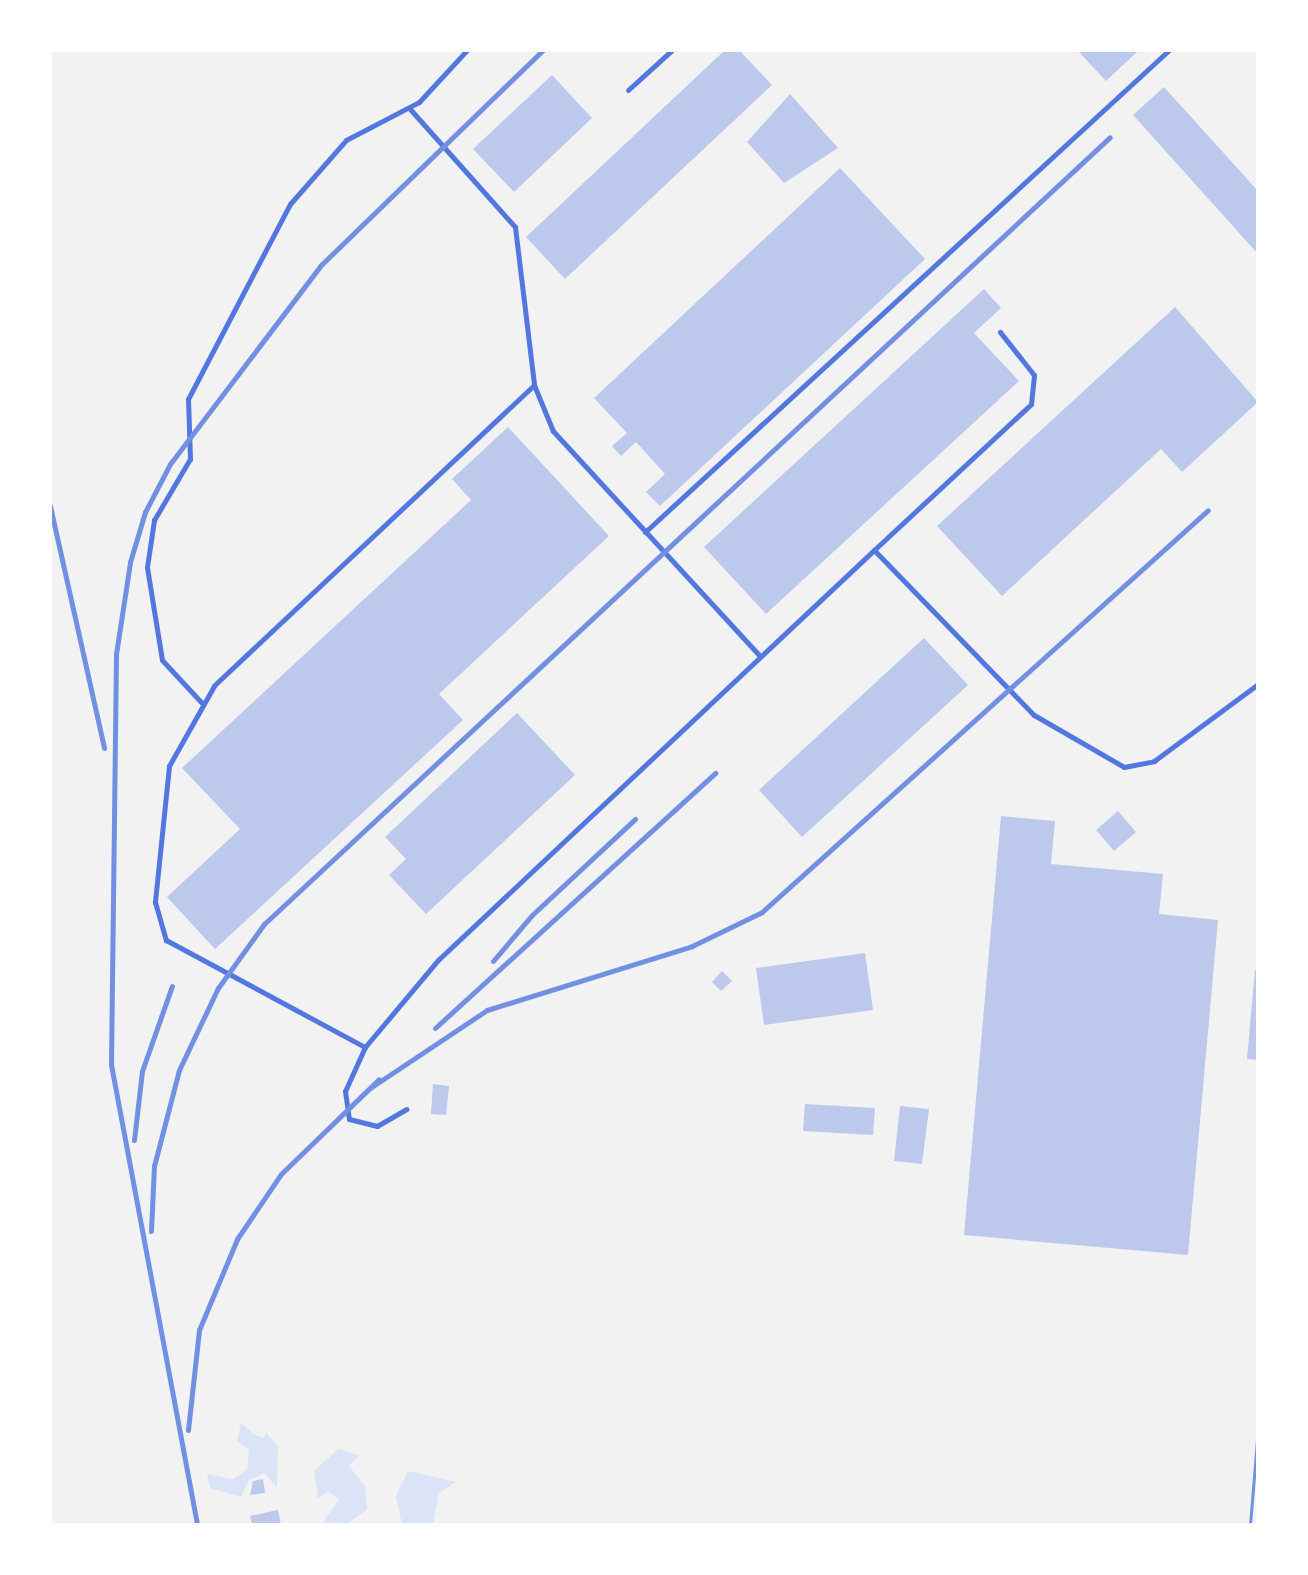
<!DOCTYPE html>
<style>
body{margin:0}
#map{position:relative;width:1308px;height:1575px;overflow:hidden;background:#f2f2f2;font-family:Inter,sans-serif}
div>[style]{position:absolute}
.green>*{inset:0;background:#dbe4f7}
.building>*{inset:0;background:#bdc9ec}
.service>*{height:5px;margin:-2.5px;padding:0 2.5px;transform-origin:2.5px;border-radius:2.5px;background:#5277de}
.tram>*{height:2.5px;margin:-1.25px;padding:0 1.25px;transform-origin:1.25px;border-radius:1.25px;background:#7290e2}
.rail>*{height:5px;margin:-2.5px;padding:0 2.5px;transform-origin:2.5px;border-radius:2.5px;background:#7290e2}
span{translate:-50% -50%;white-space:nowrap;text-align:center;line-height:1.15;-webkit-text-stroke:8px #fff;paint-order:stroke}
.frame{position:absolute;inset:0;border:52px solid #fff;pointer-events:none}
</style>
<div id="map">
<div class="green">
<i style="clip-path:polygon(241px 1423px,255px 1435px,264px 1438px,266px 1432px,278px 1446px,277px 1488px,264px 1473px,249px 1480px,241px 1497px,210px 1488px,207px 1474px,233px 1479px,247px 1469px,249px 1450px,237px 1441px)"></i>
<i style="clip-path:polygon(338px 1449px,360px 1455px,349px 1466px,365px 1486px,367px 1509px,346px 1525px,321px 1525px,339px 1499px,328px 1492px,318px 1498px,314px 1471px)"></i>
<i style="clip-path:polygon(408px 1471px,456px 1482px,439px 1493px,433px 1525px,402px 1525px,396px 1496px)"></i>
</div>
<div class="building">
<i style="clip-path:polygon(725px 50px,739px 50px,772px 85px,565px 279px,526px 237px)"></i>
<i style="clip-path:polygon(1077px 50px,1139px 50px,1106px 81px)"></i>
<i style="clip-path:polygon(552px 75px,592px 118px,514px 192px,473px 149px)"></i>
<i style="clip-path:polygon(1164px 87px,1258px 191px,1258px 254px,1133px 115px)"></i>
<i style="clip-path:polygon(790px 94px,838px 148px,784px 183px,747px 142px)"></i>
<i style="clip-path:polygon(840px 168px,925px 259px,660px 506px,646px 492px,665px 474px,636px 442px,621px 456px,612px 446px,627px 433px,594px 398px)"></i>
<i style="clip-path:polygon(984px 289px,1001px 308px,974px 333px,1019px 381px,766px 614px,704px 547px)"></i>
<i style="clip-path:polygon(1175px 307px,1258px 402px,1182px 472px,1161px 449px,1002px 596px,937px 526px)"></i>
<i style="clip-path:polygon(508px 427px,609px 536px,439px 694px,463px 720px,215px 949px,167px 897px,240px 829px,182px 768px,471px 500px,452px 479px)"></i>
<i style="clip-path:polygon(924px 638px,968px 685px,802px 837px,759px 790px)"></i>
<i style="clip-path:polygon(517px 713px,575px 775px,426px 914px,389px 875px,406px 859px,385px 837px)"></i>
<i style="clip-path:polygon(1118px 811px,1136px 832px,1114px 851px,1096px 830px)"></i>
<i style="clip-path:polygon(1001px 816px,1055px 821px,1051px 864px,1163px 874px,1159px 914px,1218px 920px,1188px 1255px,964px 1235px)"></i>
<i style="clip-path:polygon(865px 953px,873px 1010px,764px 1025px,756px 968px)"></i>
<i style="clip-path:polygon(1255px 970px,1258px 970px,1258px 1060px,1247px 1059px)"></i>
<i style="clip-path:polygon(722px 971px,732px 981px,721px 991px,712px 982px)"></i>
<i style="clip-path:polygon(433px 1084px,449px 1086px,446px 1115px,431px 1114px)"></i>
<i style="clip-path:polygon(805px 1104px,875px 1108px,873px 1135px,803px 1131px)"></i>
<i style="clip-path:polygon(900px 1106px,929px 1109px,922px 1164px,894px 1161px)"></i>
<i style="clip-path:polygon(263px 1479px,265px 1493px,250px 1495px,253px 1481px)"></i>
<i style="clip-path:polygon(278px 1510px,281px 1525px,252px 1525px,250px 1516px)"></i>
</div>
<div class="service">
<i style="left:628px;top:90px;width:59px;rotate:-42.3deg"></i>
<i style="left:410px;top:109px;width:158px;rotate:48.3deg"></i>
<i style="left:515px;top:227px;width:159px;rotate:83.1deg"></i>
<i style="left:534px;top:385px;width:50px;rotate:67.6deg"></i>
<i style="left:553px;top:431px;width:303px;rotate:47.4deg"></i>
<i style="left:534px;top:385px;width:439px;rotate:136.8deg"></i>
<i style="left:214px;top:686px;width:92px;rotate:119.4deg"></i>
<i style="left:169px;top:766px;width:137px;rotate:95.9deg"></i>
<i style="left:155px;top:902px;width:40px;rotate:74deg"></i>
<i style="left:166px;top:940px;width:226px;rotate:28.3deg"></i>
<i style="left:365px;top:1047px;width:114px;rotate:-50deg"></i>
<i style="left:438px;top:960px;width:598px;rotate:-43.24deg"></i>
<i style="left:874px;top:550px;width:230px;rotate:45.9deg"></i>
<i style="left:1034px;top:715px;width:104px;rotate:30deg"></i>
<i style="left:1124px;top:767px;width:31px;rotate:-11deg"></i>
<i style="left:1154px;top:761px;width:129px;rotate:-36.5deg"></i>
<i style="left:645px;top:532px;width:712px;rotate:-42.61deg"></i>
<i style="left:874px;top:550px;width:214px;rotate:-42.9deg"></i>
<i style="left:1031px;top:404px;width:29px;rotate:-84deg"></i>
<i style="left:1034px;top:375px;width:55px;rotate:-128.3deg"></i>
<i style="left:201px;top:702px;width:57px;rotate:-132.9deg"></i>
<i style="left:162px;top:660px;width:94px;rotate:-99.2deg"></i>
<i style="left:147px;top:567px;width:48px;rotate:-81.5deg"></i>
<i style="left:154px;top:520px;width:71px;rotate:-59.5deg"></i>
<i style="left:190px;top:459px;width:60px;rotate:-91.9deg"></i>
<i style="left:188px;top:399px;width:220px;rotate:-62.4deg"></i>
<i style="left:290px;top:204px;width:85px;rotate:-48.8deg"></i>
<i style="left:346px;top:140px;width:82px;rotate:-27.5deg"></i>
<i style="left:419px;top:102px;width:71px;rotate:-47.3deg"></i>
<i style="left:365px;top:1047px;width:48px;rotate:114.4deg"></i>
<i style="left:345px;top:1091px;width:28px;rotate:82deg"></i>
<i style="left:349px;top:1119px;width:29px;rotate:14deg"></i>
<i style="left:377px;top:1126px;width:34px;rotate:-30deg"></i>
</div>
<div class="tram">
<i style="left:1250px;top:1525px;width:97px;rotate:-85.3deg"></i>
</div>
<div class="rail">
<i style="left:50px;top:506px;width:248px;rotate:77.4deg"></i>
<i style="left:493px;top:961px;width:60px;rotate:-49.7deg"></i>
<i style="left:532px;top:915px;width:141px;rotate:-43deg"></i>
<i style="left:435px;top:1028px;width:379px;rotate:-42.3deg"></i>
<i style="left:370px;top:1088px;width:141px;rotate:-33.7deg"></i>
<i style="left:487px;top:1010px;width:215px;rotate:-17.3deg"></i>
<i style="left:692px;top:946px;width:78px;rotate:-25.9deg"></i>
<i style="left:762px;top:912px;width:600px;rotate:-42.03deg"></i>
<i style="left:134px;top:1140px;width:69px;rotate:-83.4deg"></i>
<i style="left:142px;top:1071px;width:90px;rotate:-70.6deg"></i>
<i style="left:151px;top:1231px;width:65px;rotate:-87.4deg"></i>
<i style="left:154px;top:1166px;width:99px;rotate:-75.4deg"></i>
<i style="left:179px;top:1070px;width:91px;rotate:-64.6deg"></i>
<i style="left:218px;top:988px;width:79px;rotate:-54.3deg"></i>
<i style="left:264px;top:924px;width:1155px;rotate:-42.93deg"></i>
<i style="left:188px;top:1430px;width:101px;rotate:-83.7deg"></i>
<i style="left:199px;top:1330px;width:99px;rotate:-67.3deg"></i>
<i style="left:237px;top:1239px;width:78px;rotate:-55.9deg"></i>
<i style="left:281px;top:1174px;width:136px;rotate:-44.1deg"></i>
<i style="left:197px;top:1524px;width:468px;rotate:-100.6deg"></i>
<i style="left:111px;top:1064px;width:410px;rotate:-89.3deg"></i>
<i style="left:116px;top:654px;width:93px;rotate:-81.3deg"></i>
<i style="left:130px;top:562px;width:52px;rotate:-73.3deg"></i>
<i style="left:145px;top:512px;width:54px;rotate:-62.5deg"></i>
<i style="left:170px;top:464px;width:250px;rotate:-52.8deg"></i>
<i style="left:321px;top:265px;width:309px;rotate:-44.1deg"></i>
</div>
<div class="frame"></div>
</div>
